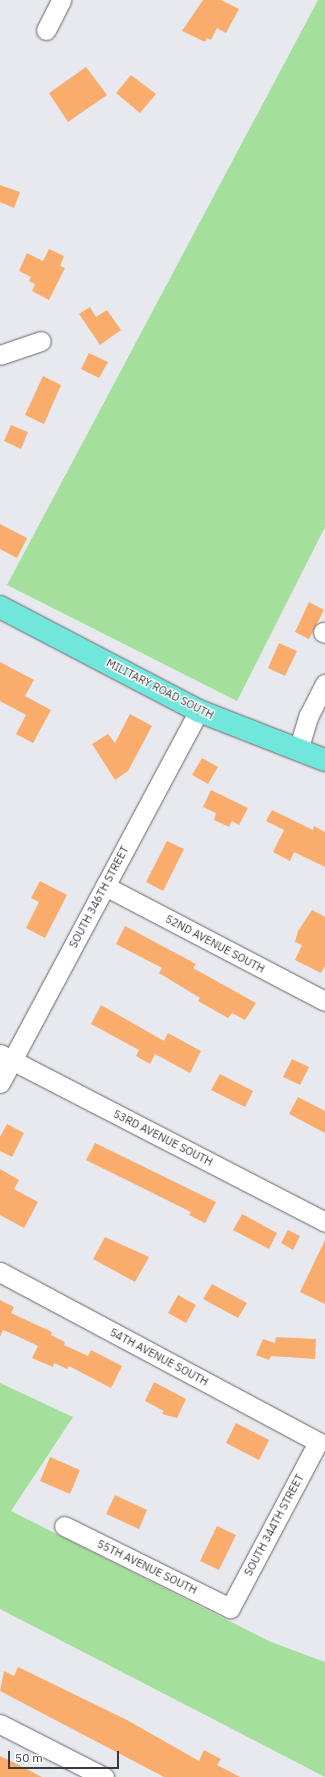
<!DOCTYPE html>
<style>
body{margin:0}
#map{position:relative;width:325px;height:1777px;overflow:hidden;background:#e8e9ef;font-family:"IBM Plex Sans",sans-serif}
div>[style]{position:absolute}
.green>*{inset:0;background:#a4df9b}
.building>*{inset:0;background:#faac6d}
.roads{filter:drop-shadow(0 0 1px #65656b) drop-shadow(0 0 1px #65656b)}
.minor>*{height:19px;margin:-9.5px;padding:0 9.5px;transform-origin:9.5px;border-radius:9.5px;background:#fff}
.major>*{height:22px;margin:-11px;padding:0 11px;transform-origin:11px;border-radius:11px;background:#71e6da}
span{translate:-50% -50%;white-space:nowrap;text-align:center;line-height:1.15;-webkit-text-stroke:3px #fff;paint-order:stroke}
.street-label{font-size:11px;color:#3a3b3d}
.scale{position:absolute;left:8px;top:1751px;width:111px;height:18px;box-sizing:border-box;border:2px solid #3a3b3d;border-top:0;padding-left:5px;font-size:12px;line-height:14px;white-space:nowrap;color:#3a3b3d;-webkit-text-stroke:3px #fff;paint-order:stroke}
</style>
<div id="map">
<div class="green">
<i style="clip-path:polygon(318px 0,325px 0,325px 527px,237px 701px,7px 585px)"></i>
<i style="clip-path:polygon(0 1383px,73px 1417px,11px 1511px,271px 1642px,325px 1662px,325px 1777px,0 1609px)"></i>
</div>
<div class="building">
<i style="clip-path:polygon(203px 0,221px 0,239px 9px,226px 33px,217px 28px,211px 40px,207px 38px,205px 42px,182px 31px)"></i>
<i style="clip-path:polygon(86px 67px,107px 95px,68px 122px,49px 93px)"></i>
<i style="clip-path:polygon(131px 75px,156px 94px,140px 113px,116px 93px)"></i>
<i style="clip-path:polygon(0 185px,20px 192px,14px 208px,0 202px)"></i>
<i style="clip-path:polygon(49px 249px,64px 256px,60px 266px,65px 268px,49px 300px,32px 291px,35px 284px,29px 281px,31px 277px,19px 271px,27px 253px,43px 261px)"></i>
<i style="clip-path:polygon(90px 307px,96px 317px,107px 310px,121px 330px,100px 345px,79px 314px)"></i>
<i style="clip-path:polygon(89px 353px,108px 362px,99px 378px,81px 369px)"></i>
<i style="clip-path:polygon(43px 376px,61px 385px,44px 424px,25px 415px)"></i>
<i style="clip-path:polygon(11px 425px,28px 432px,21px 449px,4px 441px)"></i>
<i style="clip-path:polygon(0 524px,27px 538px,17px 558px,0 549px)"></i>
<i style="clip-path:polygon(309px 602px,324px 610px,309px 639px,295px 632px)"></i>
<i style="clip-path:polygon(279px 643px,297px 651px,285px 676px,268px 668px)"></i>
<i style="clip-path:polygon(0 662px,34px 680px,25px 696px,51px 710px,33px 743px,16px 734px,26px 715px,0 701px)"></i>
<i style="clip-path:polygon(130px 714px,152px 726px,128px 771px,115px 780px,92px 744px,108px 734px,115px 743px)"></i>
<i style="clip-path:polygon(202px 758px,218px 767px,208px 784px,192px 775px)"></i>
<i style="clip-path:polygon(211px 790px,248px 808px,239px 825px,232px 821px,229px 827px,214px 820px,216px 813px,203px 807px)"></i>
<i style="clip-path:polygon(272px 810px,313px 830px,314px 826px,325px 832px,325px 867px,294px 852px,290px 861px,273px 852px,284px 830px,266px 821px)"></i>
<i style="clip-path:polygon(167px 841px,184px 849px,163px 891px,146px 882px)"></i>
<i style="clip-path:polygon(40px 881px,67px 895px,45px 938px,26px 928px,39px 902px,31px 898px)"></i>
<i style="clip-path:polygon(312px 910px,325px 917px,325px 966px,321px 973px,295px 960px,302px 945px,295px 942px,298px 931px)"></i>
<i style="clip-path:polygon(125px 926px,196px 964px,193px 968px,256px 1003px,245px 1020px,232px 1013px,228px 1018px,198px 1001px,200px 998px,159px 973px,162px 968px,116px 944px)"></i>
<i style="clip-path:polygon(101px 1005px,164px 1041px,168px 1033px,201px 1051px,190px 1073px,155px 1054px,150px 1064px,136px 1056px,139px 1050px,91px 1024px)"></i>
<i style="clip-path:polygon(292px 1059px,309px 1067px,300px 1085px,283px 1077px)"></i>
<i style="clip-path:polygon(220px 1074px,253px 1091px,245px 1107px,211px 1090px)"></i>
<i style="clip-path:polygon(298px 1097px,325px 1111px,325px 1133px,289px 1114px)"></i>
<i style="clip-path:polygon(7px 1124px,24px 1133px,12px 1157px,0 1151px,0 1137px)"></i>
<i style="clip-path:polygon(95px 1143px,216px 1202px,205px 1223px,189px 1215px,191px 1212px,86px 1160px)"></i>
<i style="clip-path:polygon(0 1169px,19px 1180px,14px 1189px,38px 1202px,24px 1228px,0 1215px)"></i>
<i style="clip-path:polygon(242px 1214px,277px 1233px,269px 1249px,233px 1230px)"></i>
<i style="clip-path:polygon(288px 1230px,300px 1236px,293px 1250px,281px 1243px)"></i>
<i style="clip-path:polygon(105px 1237px,149px 1257px,135px 1282px,93px 1259px)"></i>
<i style="clip-path:polygon(325px 1240px,325px 1304px,300px 1292px)"></i>
<i style="clip-path:polygon(212px 1284px,247px 1303px,238px 1318px,203px 1299px)"></i>
<i style="clip-path:polygon(178px 1295px,196px 1305px,186px 1323px,168px 1313px)"></i>
<i style="clip-path:polygon(0 1300px,14px 1307px,11px 1313px,52px 1332px,51px 1335px,65px 1342px,64px 1345px,88px 1356px,91px 1350px,122px 1366px,111px 1388px,69px 1366px,67px 1369px,54px 1363px,53px 1367px,32px 1358px,38px 1346px,17px 1336px,3px 1330px,0 1337px)"></i>
<i style="clip-path:polygon(276px 1337px,316px 1339px,315px 1359px,271px 1356px,269px 1360px,256px 1355px,263px 1339px,275px 1343px)"></i>
<i style="clip-path:polygon(154px 1382px,186px 1399px,177px 1418px,162px 1414px,164px 1411px,145px 1401px)"></i>
<i style="clip-path:polygon(236px 1423px,269px 1440px,259px 1460px,226px 1443px)"></i>
<i style="clip-path:polygon(50px 1457px,80px 1470px,70px 1494px,40px 1481px)"></i>
<i style="clip-path:polygon(115px 1495px,147px 1510px,139px 1529px,106px 1514px)"></i>
<i style="clip-path:polygon(217px 1526px,236px 1535px,219px 1570px,200px 1561px)"></i>
<i style="clip-path:polygon(18px 1667px,127px 1720px,199px 1761px,204px 1750px,221px 1759px,217px 1765px,240px 1777px,164px 1777px,0 1691px,4px 1671px,14px 1676px)"></i>
<i style="clip-path:polygon(0 1756px,11px 1761px,42px 1777px,0 1777px)"></i>
</div>
<div class="roads">
<div class="minor">
<i style="left:46px;top:30px;width:34px;rotate:-63deg"></i>
<i style="left:0;top:355px;width:43px;rotate:-18.9deg"></i>
<i style="left:323px;top:632px;width:2px;rotate:27deg"></i>
<i style="left:298px;top:750px;width:37px;rotate:-73deg"></i>
<i style="left:309px;top:715px;width:35px;rotate:-63deg"></i>
<i style="left:105px;top:886px;width:248px;rotate:27.6deg"></i>
<i style="left:0;top:1054px;width:366px;rotate:27.3deg"></i>
<i style="left:0;top:1083px;width:422px;rotate:-61.9deg"></i>
<i style="left:0;top:1272px;width:361px;rotate:28.1deg"></i>
<i style="left:318px;top:1442px;width:188px;rotate:117.9deg"></i>
<i style="left:230px;top:1608px;width:185px;rotate:-153.7deg"></i>
<i style="left:0;top:1724px;width:117px;rotate:27deg"></i>
</div>
<div class="major">
<i style="left:0;top:607px;width:225px;rotate:27.6deg"></i>
<i style="left:199px;top:711px;width:135px;rotate:21.3deg"></i>
</div>
</div>
<div class="street-label">
<span style="left:160px;top:689px;rotate:27deg">MILITARY ROAD SOUTH</span>
<span style="left:99px;top:897px;rotate:-62deg">SOUTH 346TH STREET</span>
<span style="left:215px;top:944px;rotate:28deg">52ND AVENUE SOUTH</span>
<span style="left:163px;top:1138px;rotate:27deg">53RD AVENUE SOUTH</span>
<span style="left:159px;top:1357px;rotate:28deg">54TH AVENUE SOUTH</span>
<span style="left:274px;top:1525px;rotate:-62deg">SOUTH 344TH STREET</span>
<span style="left:147px;top:1567px;rotate:26deg">55TH AVENUE SOUTH</span>
</div>
<div class="scale">50 m</div>
</div>
